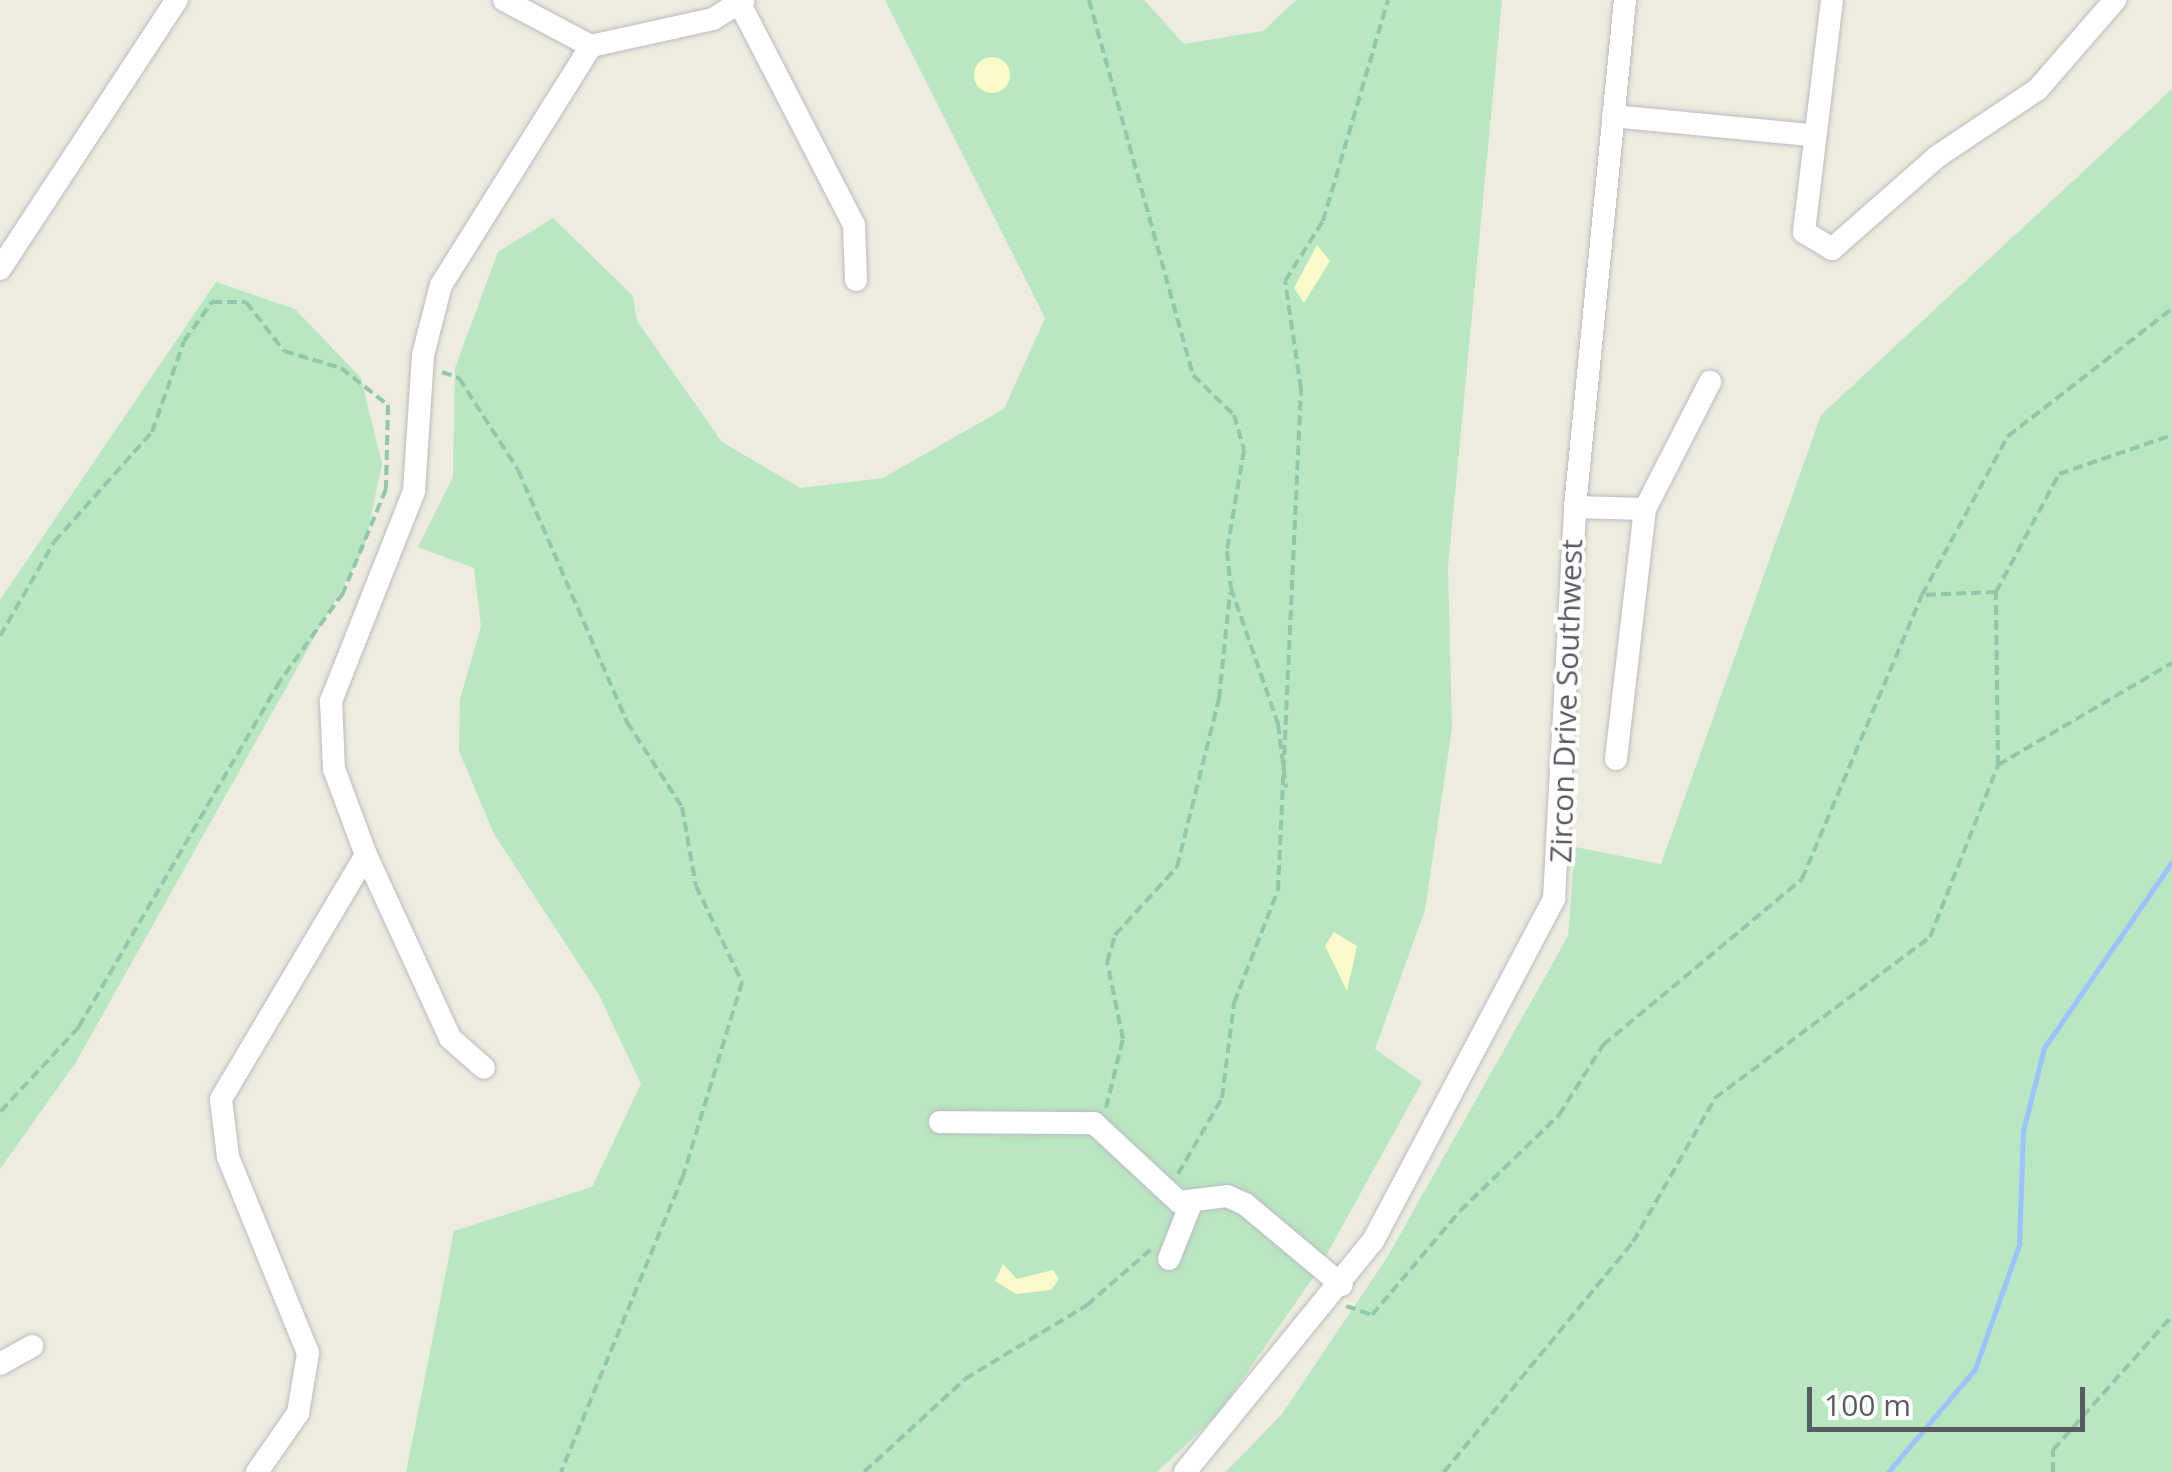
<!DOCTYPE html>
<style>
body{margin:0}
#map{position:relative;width:2172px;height:1472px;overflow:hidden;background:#edecdf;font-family:"Open Sans",sans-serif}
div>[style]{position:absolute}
.green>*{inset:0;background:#b9e7c1}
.sand>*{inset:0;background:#fcf9cb}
.round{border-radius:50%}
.stream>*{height:5px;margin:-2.5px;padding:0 2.5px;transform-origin:2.5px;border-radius:2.5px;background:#9dc3ff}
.path>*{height:4px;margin-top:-2px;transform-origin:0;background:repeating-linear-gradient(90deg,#92c7aa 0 10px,transparent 0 15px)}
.roads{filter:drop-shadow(0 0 2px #babcc2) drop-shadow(0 0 2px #babcc2)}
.minor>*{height:22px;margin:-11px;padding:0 11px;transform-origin:11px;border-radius:11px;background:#fff}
span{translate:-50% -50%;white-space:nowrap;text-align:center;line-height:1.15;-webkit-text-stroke:8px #fff;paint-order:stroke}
.street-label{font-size:30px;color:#585b62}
.scale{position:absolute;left:1807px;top:1387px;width:278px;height:45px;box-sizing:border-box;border:5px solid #585b62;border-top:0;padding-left:12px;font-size:30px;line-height:35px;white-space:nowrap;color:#585b62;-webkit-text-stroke:8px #fff;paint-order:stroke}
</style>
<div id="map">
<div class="green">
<i style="clip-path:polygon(885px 0,1144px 0,1184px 44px,1263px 31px,1296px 0,1502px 0,1448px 567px,1452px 728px,1425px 910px,1375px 1049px,1422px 1082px,1317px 1272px,1218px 1414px,1157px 1472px,406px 1472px,454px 1231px,592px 1187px,641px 1084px,599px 995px,494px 834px,459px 751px,460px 699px,481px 627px,474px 568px,418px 547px,453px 477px,455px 368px,498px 252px,553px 218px,633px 296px,637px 321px,722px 442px,800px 488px,883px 478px,1004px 409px,1045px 318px)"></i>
<i style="clip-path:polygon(2172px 89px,2172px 1472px,1226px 1472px,1282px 1414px,1388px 1256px,1568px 936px,1575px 847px,1661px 864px,1821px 415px)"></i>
<i style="clip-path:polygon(216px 282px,295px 309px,361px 378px,382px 464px,364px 549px,76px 1062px,0 1169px,0 600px)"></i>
</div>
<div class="sand">
<i class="round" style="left:974px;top:57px;width:36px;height:36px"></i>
<i style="clip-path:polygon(1317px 245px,1330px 261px,1304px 303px,1294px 288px)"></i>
<i style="clip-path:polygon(1334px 932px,1357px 946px,1347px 991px,1325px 946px)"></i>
<i style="clip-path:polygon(1003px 1264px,1017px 1279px,1053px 1270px,1059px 1279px,1051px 1290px,1016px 1294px,995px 1281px)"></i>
</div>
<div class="stream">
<i style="left:1888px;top:1472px;width:135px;rotate:-49.8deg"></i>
<i style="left:1975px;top:1369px;width:132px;rotate:-70.5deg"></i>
<i style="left:2019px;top:1245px;width:114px;rotate:-88deg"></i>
<i style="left:2023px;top:1131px;width:86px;rotate:-75.8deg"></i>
<i style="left:2044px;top:1048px;width:226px;rotate:-55.5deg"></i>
</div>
<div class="path">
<i style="left:1089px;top:0;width:389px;rotate:74.5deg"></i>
<i style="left:1193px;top:375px;width:57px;rotate:44.3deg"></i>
<i style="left:1234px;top:415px;width:36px;rotate:74deg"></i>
<i style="left:1244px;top:450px;width:102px;rotate:99.6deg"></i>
<i style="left:1227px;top:551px;width:37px;rotate:84deg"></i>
<i style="left:1231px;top:588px;width:144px;rotate:70.9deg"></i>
<i style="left:1278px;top:724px;width:64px;rotate:82.8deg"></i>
<i style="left:442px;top:372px;width:18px;rotate:19deg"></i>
<i style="left:459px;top:378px;width:109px;rotate:57.3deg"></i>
<i style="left:518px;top:470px;width:275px;rotate:66.6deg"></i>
<i style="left:627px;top:722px;width:101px;rotate:57.1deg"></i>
<i style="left:682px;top:807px;width:80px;rotate:80deg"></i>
<i style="left:696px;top:886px;width:106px;rotate:64.4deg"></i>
<i style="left:742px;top:982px;width:203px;rotate:106.9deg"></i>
<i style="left:683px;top:1176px;width:320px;rotate:112.4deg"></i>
<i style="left:1996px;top:592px;width:134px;rotate:-61.9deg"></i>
<i style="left:2059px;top:474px;width:120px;rotate:-19deg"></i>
<i style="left:0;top:636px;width:108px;rotate:-60.1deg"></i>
<i style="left:54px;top:542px;width:147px;rotate:-48.3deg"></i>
<i style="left:152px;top:432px;width:96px;rotate:-70.6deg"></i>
<i style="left:184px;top:341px;width:48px;rotate:-54.3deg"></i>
<i style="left:212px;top:302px;width:34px"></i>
<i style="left:246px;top:302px;width:62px;rotate:52.2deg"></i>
<i style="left:284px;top:351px;width:59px;rotate:16.6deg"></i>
<i style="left:341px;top:368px;width:60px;rotate:38.2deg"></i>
<i style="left:388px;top:405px;width:84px;rotate:91.4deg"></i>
<i style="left:386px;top:489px;width:113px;rotate:112.5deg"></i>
<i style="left:343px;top:593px;width:108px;rotate:125.6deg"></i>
<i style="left:280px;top:681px;width:400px;rotate:120.2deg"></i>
<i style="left:79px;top:1027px;width:116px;rotate:132.9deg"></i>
<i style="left:1998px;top:765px;width:202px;rotate:-30.4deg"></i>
<i style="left:1106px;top:1108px;width:71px;rotate:-76.2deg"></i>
<i style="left:1123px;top:1039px;width:79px;rotate:-101.7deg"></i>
<i style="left:1107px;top:962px;width:28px;rotate:-73deg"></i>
<i style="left:1115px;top:935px;width:92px;rotate:-47.6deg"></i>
<i style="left:1177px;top:867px;width:173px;rotate:-76deg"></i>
<i style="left:1219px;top:699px;width:107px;rotate:-84.1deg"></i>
<i style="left:1178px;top:1174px;width:88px;rotate:-59.9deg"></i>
<i style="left:1222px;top:1098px;width:96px;rotate:-82.8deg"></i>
<i style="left:1234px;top:1003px;width:121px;rotate:-68.7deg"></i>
<i style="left:1278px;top:890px;width:502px;rotate:-87.37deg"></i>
<i style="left:1301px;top:389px;width:109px;rotate:-98.4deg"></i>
<i style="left:1285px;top:281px;width:71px;rotate:-57.7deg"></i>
<i style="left:1323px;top:221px;width:230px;rotate:-73.6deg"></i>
<i style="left:1346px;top:1306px;width:28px;rotate:19deg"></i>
<i style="left:1372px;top:1315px;width:136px;rotate:-49.8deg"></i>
<i style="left:1460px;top:1211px;width:138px;rotate:-44.1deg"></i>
<i style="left:1559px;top:1115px;width:83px;rotate:-57.8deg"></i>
<i style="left:1603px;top:1045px;width:259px;rotate:-39.8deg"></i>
<i style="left:1802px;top:879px;width:308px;rotate:-67.1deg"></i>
<i style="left:1922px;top:595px;width:181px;rotate:-61.6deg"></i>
<i style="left:2008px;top:436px;width:207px;rotate:-37.8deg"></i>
<i style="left:864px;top:1472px;width:137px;rotate:-42.6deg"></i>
<i style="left:965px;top:1379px;width:143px;rotate:-31.2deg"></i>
<i style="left:1087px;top:1305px;width:84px;rotate:-41.1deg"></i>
<i style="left:1444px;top:1472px;width:298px;rotate:-50.6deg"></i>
<i style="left:1633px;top:1242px;width:166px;rotate:-60.3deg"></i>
<i style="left:1715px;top:1098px;width:269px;rotate:-36.8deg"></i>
<i style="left:1930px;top:937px;width:185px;rotate:-68.4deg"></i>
<i style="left:1998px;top:765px;width:173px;rotate:-90.7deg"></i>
<i style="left:1996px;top:592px;width:74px;rotate:177.7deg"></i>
<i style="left:2053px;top:1472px;width:22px;rotate:-90deg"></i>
<i style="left:2053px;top:1450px;width:179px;rotate:-48.4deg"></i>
</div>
<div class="roads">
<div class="minor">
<i style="left:504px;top:0;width:98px;rotate:27.9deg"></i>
<i style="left:591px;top:46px;width:125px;rotate:-12.5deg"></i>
<i style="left:713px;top:19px;width:36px;rotate:-32deg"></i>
<i style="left:1832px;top:0;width:234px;rotate:96.9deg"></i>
<i style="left:1804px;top:232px;width:33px;rotate:31deg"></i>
<i style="left:1832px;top:249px;width:141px;rotate:-41.3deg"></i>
<i style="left:1938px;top:156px;width:120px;rotate:-33.8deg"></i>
<i style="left:2038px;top:89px;width:118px;rotate:-49.1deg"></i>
<i style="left:740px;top:4px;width:249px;rotate:62.7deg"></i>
<i style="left:854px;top:225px;width:55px;rotate:87.9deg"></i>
<i style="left:1613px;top:116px;width:197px;rotate:5.5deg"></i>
<i style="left:0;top:269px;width:322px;rotate:-56.7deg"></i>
<i style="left:1575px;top:507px;width:70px;rotate:1.6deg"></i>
<i style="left:1616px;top:759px;width:252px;rotate:-83.4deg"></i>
<i style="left:1645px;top:509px;width:143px;rotate:-62.9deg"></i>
<i style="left:366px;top:855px;width:201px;rotate:65.3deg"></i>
<i style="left:450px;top:1038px;width:45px;rotate:41.4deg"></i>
<i style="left:940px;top:1122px;width:154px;rotate:0.4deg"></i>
<i style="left:1094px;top:1123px;width:116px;rotate:42.9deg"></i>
<i style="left:1179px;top:1202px;width:48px;rotate:-7.1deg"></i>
<i style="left:1227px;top:1196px;width:20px;rotate:24deg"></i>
<i style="left:1245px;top:1204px;width:126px;rotate:39.9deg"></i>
<i style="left:1169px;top:1259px;width:62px;rotate:-68.4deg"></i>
<i style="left:0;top:1364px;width:37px;rotate:-29deg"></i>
<i style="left:257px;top:1472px;width:72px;rotate:-55.2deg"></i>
<i style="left:298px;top:1413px;width:61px;rotate:-80.5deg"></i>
<i style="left:308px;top:1353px;width:212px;rotate:-112.2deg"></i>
<i style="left:228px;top:1157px;width:58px;rotate:-96.9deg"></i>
<i style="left:221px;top:1099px;width:284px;rotate:-59.3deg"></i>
<i style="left:366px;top:855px;width:92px;rotate:-110.4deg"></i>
<i style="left:334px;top:769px;width:68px;rotate:-92.5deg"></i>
<i style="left:331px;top:701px;width:226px;rotate:-68.4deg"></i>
<i style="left:414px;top:491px;width:136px;rotate:-86.2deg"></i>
<i style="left:423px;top:355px;width:72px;rotate:-75.6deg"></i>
<i style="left:441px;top:285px;width:282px;rotate:-57.9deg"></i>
<i style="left:1185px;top:1472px;width:298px;rotate:-50.9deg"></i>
<i style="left:1373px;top:1241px;width:387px;rotate:-62.1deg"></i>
<i style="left:1554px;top:899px;width:393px;rotate:-86.9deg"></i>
<i style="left:1575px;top:507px;width:509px;rotate:-84.37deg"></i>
</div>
</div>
<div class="street-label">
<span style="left:1566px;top:701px;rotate:-88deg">Zircon Drive Southwest</span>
</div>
<div class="scale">100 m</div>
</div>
